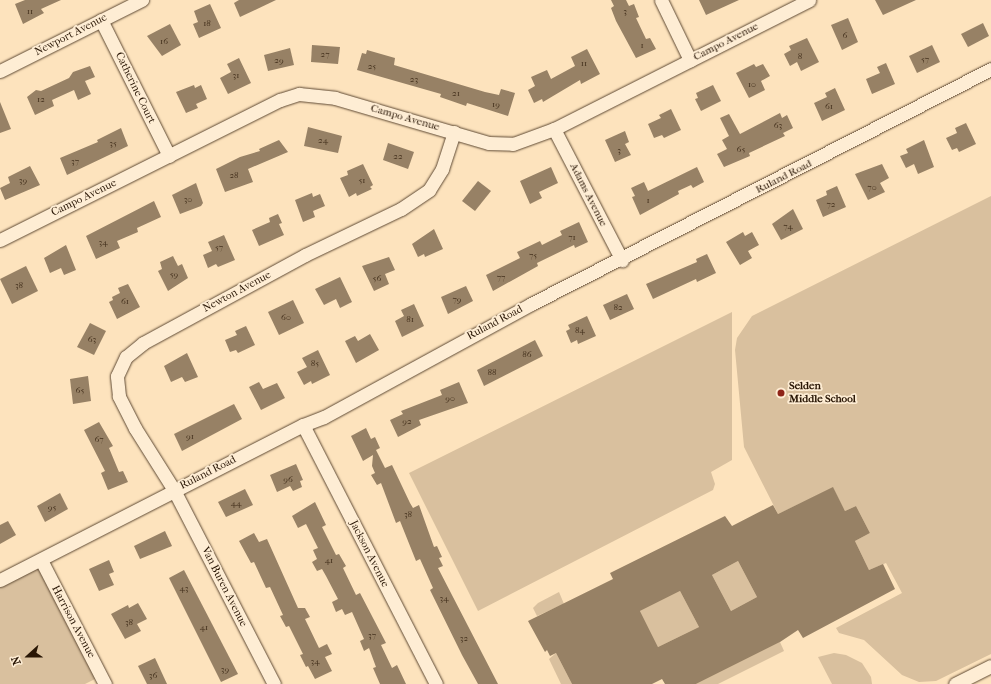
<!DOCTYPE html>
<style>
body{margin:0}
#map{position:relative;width:991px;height:684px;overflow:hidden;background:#fde3bd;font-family:"IM FELL French Canon",serif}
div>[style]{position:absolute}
.green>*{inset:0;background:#d9c09e}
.building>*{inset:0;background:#978165}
.roads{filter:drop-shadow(0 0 1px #5e4933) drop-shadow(0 0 1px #5e4933)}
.minor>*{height:13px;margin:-6.5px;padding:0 6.5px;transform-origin:6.5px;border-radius:6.5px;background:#feedd4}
.dots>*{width:11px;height:11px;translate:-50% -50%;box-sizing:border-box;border:2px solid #feedd4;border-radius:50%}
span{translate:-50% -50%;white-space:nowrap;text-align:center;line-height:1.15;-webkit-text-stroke:3.5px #feedd4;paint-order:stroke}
.number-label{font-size:9px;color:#44311d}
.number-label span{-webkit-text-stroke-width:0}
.street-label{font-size:11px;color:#291605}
.poi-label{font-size:11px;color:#291605;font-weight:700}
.left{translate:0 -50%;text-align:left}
.north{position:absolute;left:8px;top:636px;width:40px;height:40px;-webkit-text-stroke:3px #feedd4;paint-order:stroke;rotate:249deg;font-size:11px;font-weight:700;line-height:16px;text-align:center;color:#291605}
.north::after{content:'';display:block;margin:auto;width:14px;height:18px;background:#291605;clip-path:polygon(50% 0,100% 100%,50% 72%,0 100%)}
</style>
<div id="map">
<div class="green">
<i style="clip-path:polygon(991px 196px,991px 654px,936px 681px,919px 682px,902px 675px,864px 640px,839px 633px,836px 628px,902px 593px,886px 563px,869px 570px,855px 541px,870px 533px,856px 506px,845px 511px,833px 488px,778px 514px,744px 447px,735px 350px,737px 338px,752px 316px)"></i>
<i style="clip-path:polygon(732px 312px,732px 460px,711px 472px,715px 484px,713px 490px,478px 611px,409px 473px)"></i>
<i style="clip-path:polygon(41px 560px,101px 676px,85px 684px,0 684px,0 580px)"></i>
<i style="clip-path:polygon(738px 561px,757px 597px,731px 611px,712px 575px)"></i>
<i style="clip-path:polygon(680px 591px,699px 627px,658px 647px,640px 611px)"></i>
<i style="clip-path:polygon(559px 592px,564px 604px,537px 616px,533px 608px,538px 603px)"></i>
<i style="clip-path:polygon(780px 642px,784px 651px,718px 684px,696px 684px)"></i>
<i style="clip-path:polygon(556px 653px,572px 684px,561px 684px,549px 659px)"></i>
<i style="clip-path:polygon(834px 653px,846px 655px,862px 663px,871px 677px,872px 684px,832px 684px,818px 657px)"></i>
</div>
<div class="building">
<i style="clip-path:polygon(25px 0,61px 0,41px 9px,44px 13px,23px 24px,15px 4px)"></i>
<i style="clip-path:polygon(239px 0,276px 0,240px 17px,234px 3px)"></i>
<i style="clip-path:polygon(611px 0,626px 0,629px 6px,634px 4px,639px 17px,636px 18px,646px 39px,650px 38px,656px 49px,636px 58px,616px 21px,611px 8px,614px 6px)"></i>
<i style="clip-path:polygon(699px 0,739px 0,706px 15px)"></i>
<i style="clip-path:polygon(875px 0,916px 0,883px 15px)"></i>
<i style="clip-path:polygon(210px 4px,221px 28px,199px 38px,193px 24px,198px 22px,194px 11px)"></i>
<i style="clip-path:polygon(848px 18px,858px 42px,842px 50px,831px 25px)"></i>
<i style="clip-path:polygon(983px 23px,989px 36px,968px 47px,961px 34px)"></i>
<i style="clip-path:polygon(170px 24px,181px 45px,162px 56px,147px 36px)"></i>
<i style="clip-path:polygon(807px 38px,819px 62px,801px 71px,797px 62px,790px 66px,784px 54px,791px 50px,789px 46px)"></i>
<i style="clip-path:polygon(312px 45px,340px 47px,338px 64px,311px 62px)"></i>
<i style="clip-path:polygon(932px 45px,940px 62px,917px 73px,909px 56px)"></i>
<i style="clip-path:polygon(290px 48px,294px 65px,268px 71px,264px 55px)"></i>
<i style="clip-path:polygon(587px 49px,600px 74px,581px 84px,580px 80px,543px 102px,542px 99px,534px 103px,528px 90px,535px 86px,531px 77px,547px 70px,551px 79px,575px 66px,571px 57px)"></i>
<i style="clip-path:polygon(367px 50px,395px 58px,394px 65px,485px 92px,499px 95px,501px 89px,515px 93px,508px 116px,467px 103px,466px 106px,440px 97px,441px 94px,357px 70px,362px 53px,366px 54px)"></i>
<i style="clip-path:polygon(239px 58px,251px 83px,228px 94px,220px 78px,231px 72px,227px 64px)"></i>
<i style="clip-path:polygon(886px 63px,895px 84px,872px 94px,866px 79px,880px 73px,877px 67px)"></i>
<i style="clip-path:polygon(754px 64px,756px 67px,763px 64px,770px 76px,761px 81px,765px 90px,749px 98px,736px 73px)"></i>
<i style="clip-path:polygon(90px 66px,95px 77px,85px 81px,91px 94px,78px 100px,74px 90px,52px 100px,54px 106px,35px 115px,27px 97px,36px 90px,41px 91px,69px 78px,73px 72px)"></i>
<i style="clip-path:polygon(194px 85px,195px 88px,201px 85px,207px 99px,196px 104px,198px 108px,186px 113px,176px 92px)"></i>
<i style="clip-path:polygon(713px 85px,721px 101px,701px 111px,695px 99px,698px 98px,696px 93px)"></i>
<i style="clip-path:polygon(835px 88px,845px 110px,822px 121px,814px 103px,827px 97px,825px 93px)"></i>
<i style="clip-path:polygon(0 102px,11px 129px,0 133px)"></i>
<i style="clip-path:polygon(671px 109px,681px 130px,664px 138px,662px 135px,654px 138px,648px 124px,661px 118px,659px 115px)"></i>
<i style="clip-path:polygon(780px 113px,782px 118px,787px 115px,793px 128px,783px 133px,785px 136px,749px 153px,750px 156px,724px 167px,717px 154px,727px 149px,722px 140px,729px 136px,720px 118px,729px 114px,740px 134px)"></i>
<i style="clip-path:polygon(966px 123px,976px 144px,959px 152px,957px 148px,952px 150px,946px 138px,957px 133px,955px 128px)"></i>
<i style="clip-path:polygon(308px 127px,342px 136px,338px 153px,304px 146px)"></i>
<i style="clip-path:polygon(121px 128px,128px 146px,67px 175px,60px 158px,98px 142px,97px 140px)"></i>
<i style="clip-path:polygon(625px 131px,629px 142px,625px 144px,631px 155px,615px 162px,605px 140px)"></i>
<i style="clip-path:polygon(279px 140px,288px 152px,248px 169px,253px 182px,225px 192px,216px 169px,240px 157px,260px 151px,259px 149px)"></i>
<i style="clip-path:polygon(924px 140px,934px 167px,918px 174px,914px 164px,906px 168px,900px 156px,908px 153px,906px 149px)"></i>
<i style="clip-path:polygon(388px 143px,414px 152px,408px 169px,383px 160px)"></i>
<i style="clip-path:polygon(363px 164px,373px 185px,370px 187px,372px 189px,357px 196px,356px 193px,349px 197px,340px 178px,348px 175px,347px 171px)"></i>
<i style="clip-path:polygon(882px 164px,889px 178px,880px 183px,885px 192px,868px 200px,855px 174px)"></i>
<i style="clip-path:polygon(30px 166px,40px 185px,5px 200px,0 188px,10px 183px,8px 177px)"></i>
<i style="clip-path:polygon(551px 167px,558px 183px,539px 192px,542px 198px,530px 204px,520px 181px)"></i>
<i style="clip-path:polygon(697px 167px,704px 182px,693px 188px,691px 185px,678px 191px,679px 194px,640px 215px,632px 197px,635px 196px,631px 188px,644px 182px,648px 191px)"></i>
<i style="clip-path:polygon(478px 181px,491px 191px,475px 211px,462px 201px)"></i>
<i style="clip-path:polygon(196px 183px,203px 203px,201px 206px,180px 214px,172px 195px)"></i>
<i style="clip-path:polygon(837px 186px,846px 207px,823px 217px,816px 200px,827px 195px,826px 191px)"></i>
<i style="clip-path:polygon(312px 193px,313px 197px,320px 194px,325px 206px,313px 211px,315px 217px,303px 222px,295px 200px)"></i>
<i style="clip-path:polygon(154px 201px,161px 217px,137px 228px,138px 232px,117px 241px,120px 248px,96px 259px,86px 236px)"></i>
<i style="clip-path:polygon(793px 209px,803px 229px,781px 240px,772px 224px)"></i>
<i style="clip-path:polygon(278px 214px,282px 223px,279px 224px,284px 235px,259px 246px,252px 230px,270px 222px,269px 218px)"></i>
<i style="clip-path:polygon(579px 222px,588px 242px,575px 248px,574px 245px,537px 263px,538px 266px,493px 291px,486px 275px,520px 258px,517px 252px,540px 241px,542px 245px,562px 235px,560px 231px)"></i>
<i style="clip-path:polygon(434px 229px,443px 249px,425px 257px,424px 254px,418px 257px,412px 244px)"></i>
<i style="clip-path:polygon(743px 232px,745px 236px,752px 232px,759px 245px,748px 251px,752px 258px,740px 265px,726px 242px)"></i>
<i style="clip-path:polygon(224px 235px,235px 260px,218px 267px,216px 264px,208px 268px,203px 255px,212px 251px,208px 242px)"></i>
<i style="clip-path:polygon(66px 245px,76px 270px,64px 275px,61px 268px,50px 273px,44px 258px)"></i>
<i style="clip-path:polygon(707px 254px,716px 273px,697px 282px,696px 279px,653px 299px,646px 284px,697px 262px,696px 259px)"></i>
<i style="clip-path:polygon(173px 256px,178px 266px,182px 264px,188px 278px,168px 291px,158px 271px,162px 269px,160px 262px)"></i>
<i style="clip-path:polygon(389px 257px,395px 270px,385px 274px,389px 284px,374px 291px,362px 266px)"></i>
<i style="clip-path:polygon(26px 266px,38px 291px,12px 304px,0 279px)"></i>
<i style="clip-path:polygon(340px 277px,352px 302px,340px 308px,336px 299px,324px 305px,315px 289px)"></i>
<i style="clip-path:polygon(128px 284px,140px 307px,117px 319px,109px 302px,113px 300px,112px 297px,120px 293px,118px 288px)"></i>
<i style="clip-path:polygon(466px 286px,473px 301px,448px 314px,441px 297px)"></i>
<i style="clip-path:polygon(627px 294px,634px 309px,610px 320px,603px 305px)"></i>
<i style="clip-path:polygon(293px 300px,304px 323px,279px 335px,268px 312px)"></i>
<i style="clip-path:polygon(414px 304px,424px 326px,402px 337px,395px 321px,404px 316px,401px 310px)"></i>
<i style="clip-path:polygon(587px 316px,596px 336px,578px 344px,577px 340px,571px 343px,566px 331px,570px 329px,568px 325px)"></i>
<i style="clip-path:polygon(90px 323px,106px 331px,94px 355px,77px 347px)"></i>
<i style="clip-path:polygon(246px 326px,255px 345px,238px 353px,236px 350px,230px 352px,225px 340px,237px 335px,235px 331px)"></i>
<i style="clip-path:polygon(370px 334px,379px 350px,356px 363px,345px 341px,355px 336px,358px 341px)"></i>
<i style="clip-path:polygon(535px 340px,543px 356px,484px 386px,477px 370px)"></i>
<i style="clip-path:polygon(318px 350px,330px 375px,312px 384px,311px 381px,304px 385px,297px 372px,307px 367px,302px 358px)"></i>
<i style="clip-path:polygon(187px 353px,198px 377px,185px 382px,182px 377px,171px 382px,164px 366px)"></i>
<i style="clip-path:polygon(88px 376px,91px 401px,73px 404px,70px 379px)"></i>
<i style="clip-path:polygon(259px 382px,263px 389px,277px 383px,285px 398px,261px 410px,249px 387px)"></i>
<i style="clip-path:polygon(459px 382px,468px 403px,419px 420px,421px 425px,398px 437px,390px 420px,403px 414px,401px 411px,442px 395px,440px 390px)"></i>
<i style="clip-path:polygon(234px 404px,242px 419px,182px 451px,174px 434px)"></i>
<i style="clip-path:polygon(99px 422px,113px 446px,109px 448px,119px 472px,123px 471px,128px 482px,108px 490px,101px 473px,105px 471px,84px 430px)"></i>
<i style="clip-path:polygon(366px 428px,371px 439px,375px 437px,380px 448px,376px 450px,385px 468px,392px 465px,410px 503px,413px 508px,419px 505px,434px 547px,437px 546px,442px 557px,439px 558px,443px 566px,438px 568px,498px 684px,478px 684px,462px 655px,430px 590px,433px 588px,420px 559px,416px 561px,400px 521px,396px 523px,381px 483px,377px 485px,371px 475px,375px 473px,372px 466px,373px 455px,363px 461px,351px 436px)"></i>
<i style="clip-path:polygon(296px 464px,303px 480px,300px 481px,302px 487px,293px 491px,290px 486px,277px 492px,270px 475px)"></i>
<i style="clip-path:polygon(evenodd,833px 487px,845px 511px,856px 506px,870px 533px,855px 541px,869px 570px,883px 564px,895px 589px,803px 638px,798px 630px,780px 642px,696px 684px,665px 684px,662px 679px,652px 684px,572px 684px,556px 653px,550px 656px,547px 650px,545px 652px,528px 621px,613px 579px,610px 573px,725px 516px,732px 526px,773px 505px,778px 514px,833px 487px,738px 561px,757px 597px,731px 611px,712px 575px,738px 561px,833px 487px,680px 591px,699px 627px,658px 647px,640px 611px,680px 591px)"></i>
<i style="clip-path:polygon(245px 489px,253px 505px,226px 517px,218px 502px)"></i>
<i style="clip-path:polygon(60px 493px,68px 509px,45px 522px,37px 506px)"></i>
<i style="clip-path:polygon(315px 502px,326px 525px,322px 527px,336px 555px,339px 554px,346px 566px,343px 568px,356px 595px,360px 593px,386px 643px,381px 645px,392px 668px,397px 665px,406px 684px,380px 684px,373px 668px,376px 667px,369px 648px,364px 651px,360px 641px,364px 639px,352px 612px,345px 615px,342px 609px,336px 612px,332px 602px,338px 599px,326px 576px,322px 569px,317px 571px,312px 562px,317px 559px,313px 550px,318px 548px,306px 524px,298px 528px,292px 516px)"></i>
<i style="clip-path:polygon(8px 521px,16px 535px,0 544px,0 525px)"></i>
<i style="clip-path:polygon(165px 531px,172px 546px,140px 559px,134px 546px)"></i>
<i style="clip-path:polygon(254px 533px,259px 542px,267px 539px,298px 608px,305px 608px,310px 617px,305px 619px,319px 648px,327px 644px,332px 654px,325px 657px,332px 671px,315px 679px,308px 666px,306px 667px,300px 655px,303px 654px,289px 626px,286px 627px,280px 616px,283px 615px,270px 587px,266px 588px,254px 562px,251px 563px,239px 541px)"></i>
<i style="clip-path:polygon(109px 560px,114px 572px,109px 574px,114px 585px,99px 591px,89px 569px)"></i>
<i style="clip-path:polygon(184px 570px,238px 674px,221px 682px,169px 578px)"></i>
<i style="clip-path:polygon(138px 603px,147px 619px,137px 624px,141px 631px,125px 639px,111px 614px,128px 605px,129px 608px)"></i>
<i style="clip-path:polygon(155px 658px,167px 684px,147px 684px,138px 666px)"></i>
</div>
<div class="roads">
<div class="minor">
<i style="left:661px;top:0;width:67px;rotate:64.2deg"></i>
<i style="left:101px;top:20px;width:152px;rotate:63.4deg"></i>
<i style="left:0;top:71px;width:159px;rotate:-26.6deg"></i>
<i style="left:554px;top:129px;width:148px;rotate:62.6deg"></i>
<i style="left:0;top:240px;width:313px;rotate:-26.6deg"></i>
<i style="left:280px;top:100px;width:20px;rotate:-18deg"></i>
<i style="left:299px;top:94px;width:36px;rotate:6deg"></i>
<i style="left:335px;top:98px;width:160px;rotate:16.3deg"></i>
<i style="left:489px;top:143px;width:24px;rotate:2deg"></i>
<i style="left:513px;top:144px;width:44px;rotate:-20.1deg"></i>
<i style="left:554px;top:129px;width:286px;rotate:-26.8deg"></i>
<i style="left:303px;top:425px;width:291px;rotate:62.8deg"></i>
<i style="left:41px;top:560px;width:140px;rotate:62.7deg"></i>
<i style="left:0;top:580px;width:340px;rotate:-27.1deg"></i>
<i style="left:303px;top:425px;width:22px;rotate:-21deg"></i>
<i style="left:324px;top:417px;width:236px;rotate:-28.6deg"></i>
<i style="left:531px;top:304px;width:517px;rotate:-27.06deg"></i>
<i style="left:274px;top:684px;width:218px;rotate:-117.3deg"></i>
<i style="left:174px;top:490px;width:73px;rotate:-122.2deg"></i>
<i style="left:135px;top:428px;width:36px;rotate:-117deg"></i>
<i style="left:119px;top:396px;width:20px;rotate:-96deg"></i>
<i style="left:117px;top:376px;width:21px;rotate:-65deg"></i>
<i style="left:126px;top:357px;width:22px;rotate:-39deg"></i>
<i style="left:143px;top:343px;width:184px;rotate:-28.5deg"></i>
<i style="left:305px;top:255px;width:106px;rotate:-25.6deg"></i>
<i style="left:401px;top:209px;width:34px;rotate:-34deg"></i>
<i style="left:429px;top:190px;width:25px;rotate:-58deg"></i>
<i style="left:442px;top:169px;width:39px;rotate:-72deg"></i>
<i style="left:955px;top:684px;width:40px;rotate:-26.6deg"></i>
</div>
</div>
<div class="dots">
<i style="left:781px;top:393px;background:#8f2418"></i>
</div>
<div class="number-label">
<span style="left:30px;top:11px">11</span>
<span style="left:625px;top:11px">3</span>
<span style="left:207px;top:23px">18</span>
<span style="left:845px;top:35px">6</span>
<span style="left:164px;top:41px">16</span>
<span style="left:642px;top:45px">1</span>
<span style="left:325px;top:54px">27</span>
<span style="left:800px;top:56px">8</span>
<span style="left:925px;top:59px">57</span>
<span style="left:279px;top:60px">29</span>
<span style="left:584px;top:63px">11</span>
<span style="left:372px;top:66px">25</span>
<span style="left:236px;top:75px">31</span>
<span style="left:414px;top:79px">23</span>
<span style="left:752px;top:84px">10</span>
<span style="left:456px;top:93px">21</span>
<span style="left:41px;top:99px">12</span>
<span style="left:496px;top:104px">19</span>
<span style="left:829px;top:106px">61</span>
<span style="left:778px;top:125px">63</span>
<span style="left:323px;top:140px">24</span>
<span style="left:113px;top:143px">35</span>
<span style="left:741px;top:149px">65</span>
<span style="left:619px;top:150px">3</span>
<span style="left:398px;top:156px">22</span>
<span style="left:75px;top:161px">37</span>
<span style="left:234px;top:175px">28</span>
<span style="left:23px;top:180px">39</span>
<span style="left:362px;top:180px">51</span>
<span style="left:872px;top:187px">70</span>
<span style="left:188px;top:199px">30</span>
<span style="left:648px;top:200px">1</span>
<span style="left:831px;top:204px">72</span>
<span style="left:788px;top:226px">74</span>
<span style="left:572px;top:237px">71</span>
<span style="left:103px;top:242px">34</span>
<span style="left:219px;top:247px">57</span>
<span style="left:533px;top:255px">75</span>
<span style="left:174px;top:274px">59</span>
<span style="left:501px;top:277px">77</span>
<span style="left:377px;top:278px">56</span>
<span style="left:19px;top:285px">38</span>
<span style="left:457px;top:299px">79</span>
<span style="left:125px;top:301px">61</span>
<span style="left:618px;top:307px">82</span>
<span style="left:286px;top:317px">60</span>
<span style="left:410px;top:319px">81</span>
<span style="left:580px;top:330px">84</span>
<span style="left:92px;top:339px">63</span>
<span style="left:527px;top:354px">86</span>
<span style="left:315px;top:363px">85</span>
<span style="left:492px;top:372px">88</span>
<span style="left:80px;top:390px">65</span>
<span style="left:450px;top:398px">90</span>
<span style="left:407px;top:421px">92</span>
<span style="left:190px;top:436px">91</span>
<span style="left:99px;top:439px">67</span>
<span style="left:288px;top:479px">96</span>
<span style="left:236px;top:503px">44</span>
<span style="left:52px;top:507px">95</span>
<span style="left:408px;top:514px">38</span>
<span style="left:329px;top:560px">41</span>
<span style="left:184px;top:588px">43</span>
<span style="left:444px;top:598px">34</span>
<span style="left:129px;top:622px">38</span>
<span style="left:204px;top:627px">41</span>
<span style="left:372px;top:635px">37</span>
<span style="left:464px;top:638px">32</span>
<span style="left:315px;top:661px">34</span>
<span style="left:225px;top:669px">39</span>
<span style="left:153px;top:675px">36</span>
</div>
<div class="street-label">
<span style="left:71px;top:35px;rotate:-27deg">Newport Avenue</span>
<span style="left:726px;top:42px;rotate:-27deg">Campo Avenue</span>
<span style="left:135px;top:88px;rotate:64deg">Catherine Court</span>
<span style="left:405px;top:118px;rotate:16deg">Campo Avenue</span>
<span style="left:784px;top:177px;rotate:-27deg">Ruland Road</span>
<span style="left:588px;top:195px;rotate:63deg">Adams Avenue</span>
<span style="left:84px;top:198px;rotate:-26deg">Campo Avenue</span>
<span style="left:237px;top:292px;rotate:-28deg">Newton Avenue</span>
<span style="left:495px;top:323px;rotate:-28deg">Ruland Road</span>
<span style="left:208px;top:473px;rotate:-27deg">Ruland Road</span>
<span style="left:369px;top:554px;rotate:63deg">Jackson Avenue</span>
<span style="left:224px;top:587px;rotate:63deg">Van Buren Avenue</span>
<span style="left:73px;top:622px;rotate:62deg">Harrison Avenue</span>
</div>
<div class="poi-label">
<span class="left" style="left:789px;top:393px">Selden<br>Middle School</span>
</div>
<div class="north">N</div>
</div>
